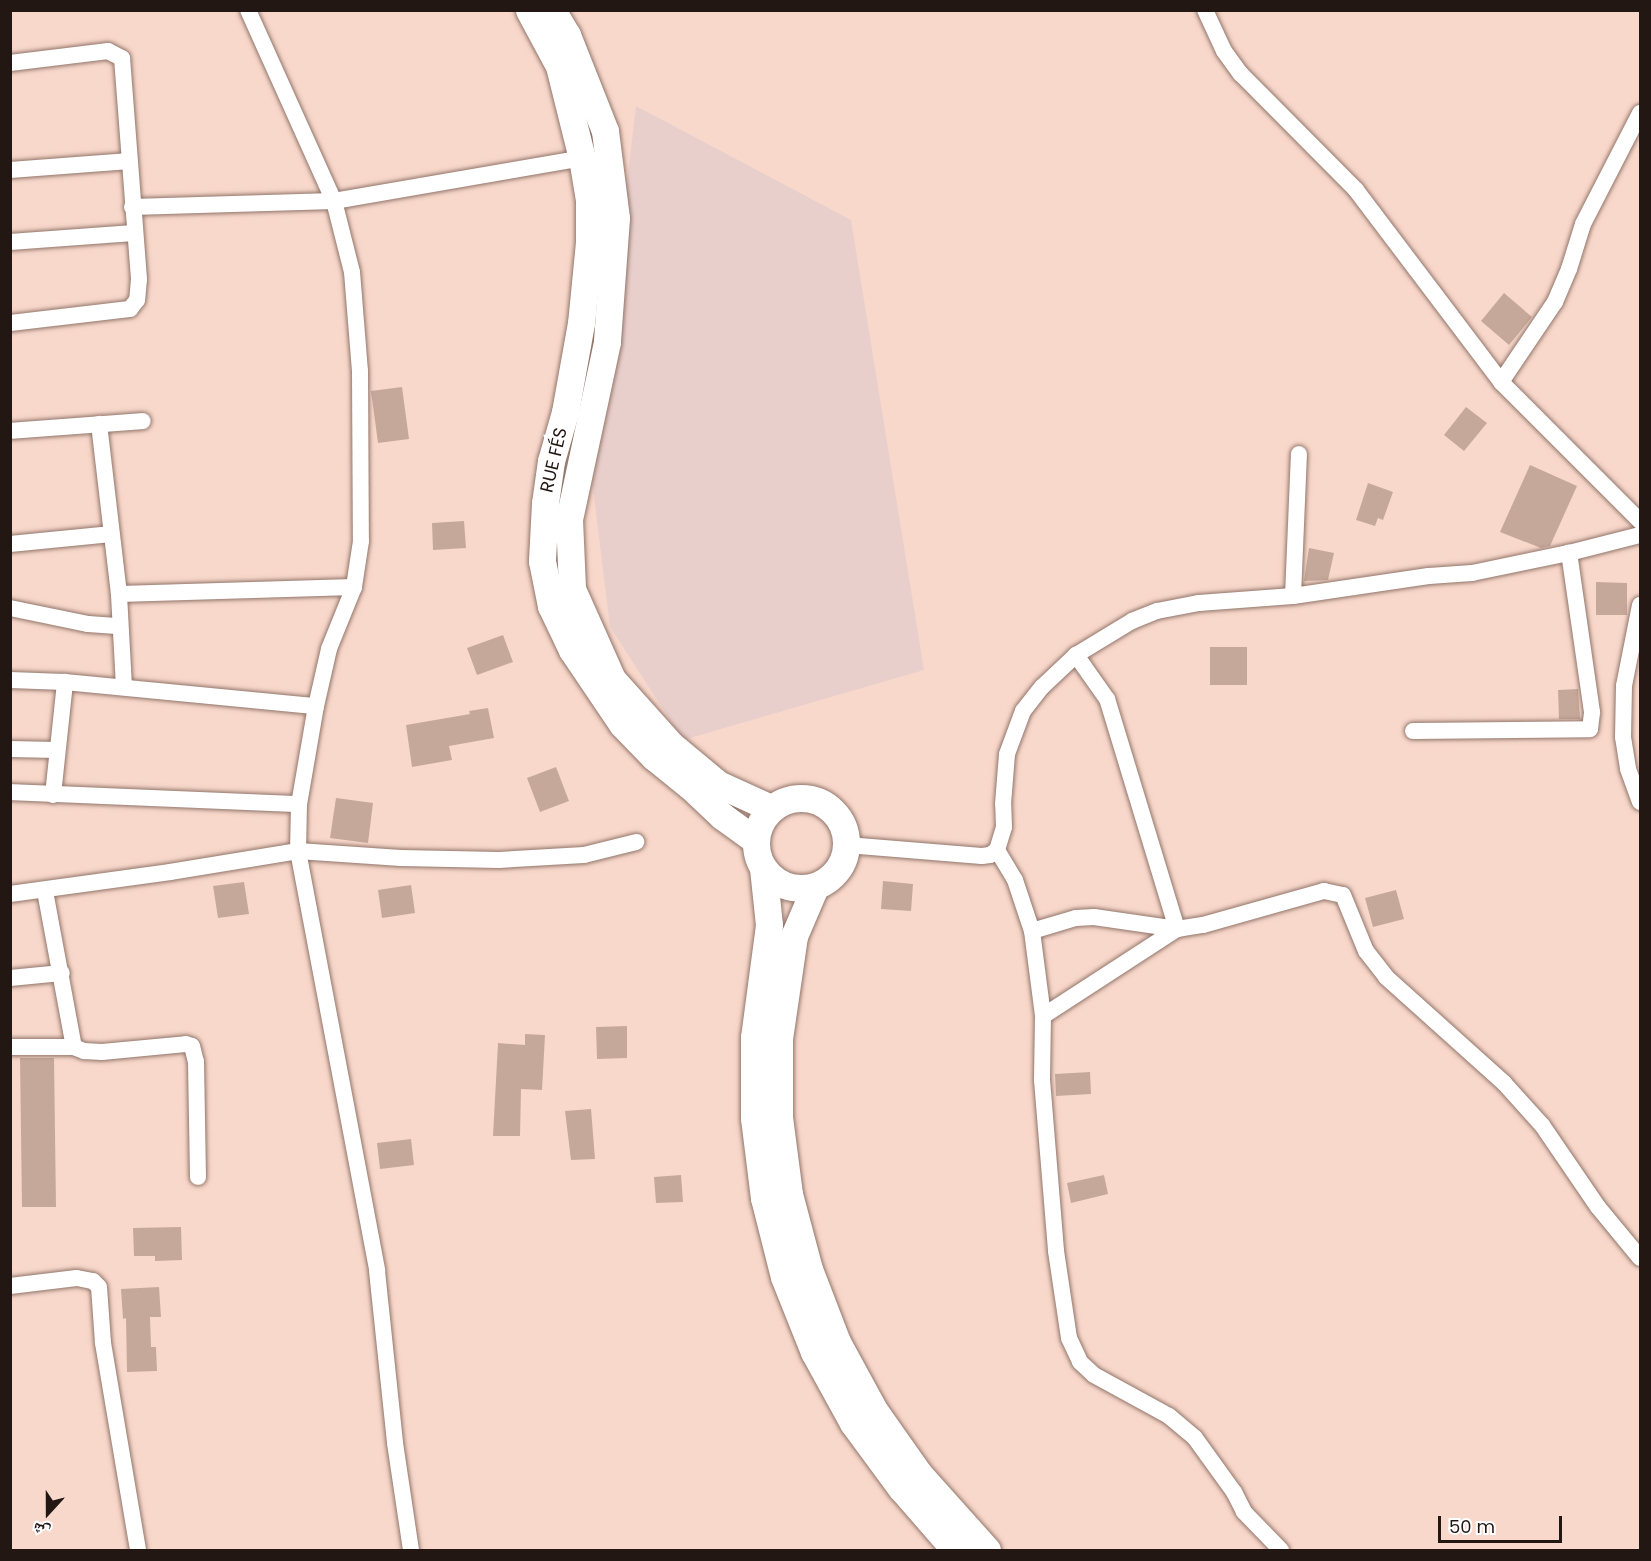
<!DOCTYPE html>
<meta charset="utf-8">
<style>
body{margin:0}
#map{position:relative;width:1651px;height:1561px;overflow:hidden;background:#f8d8cb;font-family:Poppins,"Noto Naskh Arabic",sans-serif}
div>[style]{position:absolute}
.industrial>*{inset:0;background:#e9cfcc}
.building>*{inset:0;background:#c6a89b}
.roads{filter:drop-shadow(0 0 2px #92756a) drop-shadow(0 0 2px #92756a)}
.minor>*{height:16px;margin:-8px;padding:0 8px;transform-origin:8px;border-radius:8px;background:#fff}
.trunk>*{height:27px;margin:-13.5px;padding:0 13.5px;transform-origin:13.5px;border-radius:13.5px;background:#fff}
.trunk>.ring{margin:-13.5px;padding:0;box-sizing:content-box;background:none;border:27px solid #fff;border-radius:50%}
span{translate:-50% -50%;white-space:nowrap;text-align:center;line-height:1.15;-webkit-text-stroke:6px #fff;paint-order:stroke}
.street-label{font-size:18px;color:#221713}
.frame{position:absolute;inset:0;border:12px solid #221713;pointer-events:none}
.north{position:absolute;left:18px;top:1483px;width:60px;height:60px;-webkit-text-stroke:4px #fff;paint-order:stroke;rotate:201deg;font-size:16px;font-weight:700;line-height:24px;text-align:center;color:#221713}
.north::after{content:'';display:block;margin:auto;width:21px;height:27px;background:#221713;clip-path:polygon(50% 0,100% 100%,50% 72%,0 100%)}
.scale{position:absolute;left:1438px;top:1516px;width:124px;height:27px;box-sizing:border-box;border:3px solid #221713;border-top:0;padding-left:8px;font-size:18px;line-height:21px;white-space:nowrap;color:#221713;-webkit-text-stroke:4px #fff;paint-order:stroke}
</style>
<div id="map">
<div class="industrial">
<i style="clip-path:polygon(636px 106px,851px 220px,924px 670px,683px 740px,610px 627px,592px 480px)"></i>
</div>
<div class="building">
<i style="clip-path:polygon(1504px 293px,1532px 317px,1509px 345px,1481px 321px)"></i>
<i style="clip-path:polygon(402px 387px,409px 439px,378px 443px,371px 391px)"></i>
<i style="clip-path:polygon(1466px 407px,1487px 423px,1464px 451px,1444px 435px)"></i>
<i style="clip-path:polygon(1530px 465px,1577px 486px,1550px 546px,1541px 548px,1500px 532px)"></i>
<i style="clip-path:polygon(1368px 483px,1393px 492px,1383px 520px,1378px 518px,1375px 526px,1356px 520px)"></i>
<i style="clip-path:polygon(464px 521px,466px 548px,433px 550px,432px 523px)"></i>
<i style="clip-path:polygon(1309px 548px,1334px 553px,1328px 580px,1304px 581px)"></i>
<i style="clip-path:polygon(1596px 582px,1627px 583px,1627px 615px,1596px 615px)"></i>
<i style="clip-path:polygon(503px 635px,513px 662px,477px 675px,467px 648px)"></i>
<i style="clip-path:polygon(1210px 647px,1247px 647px,1247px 685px,1210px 685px)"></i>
<i style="clip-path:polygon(1578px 689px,1580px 719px,1559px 719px,1558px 690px)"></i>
<i style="clip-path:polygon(488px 708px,494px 738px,449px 746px,452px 760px,412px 767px,406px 725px,470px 714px,469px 711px)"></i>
<i style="clip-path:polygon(556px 767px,569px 801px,540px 812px,527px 778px)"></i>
<i style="clip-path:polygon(336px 798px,373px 803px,368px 843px,330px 838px)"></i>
<i style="clip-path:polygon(883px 881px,913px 884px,911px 911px,881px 909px)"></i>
<i style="clip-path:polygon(244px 882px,249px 914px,218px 918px,213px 886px)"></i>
<i style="clip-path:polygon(411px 885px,415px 913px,382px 918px,378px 890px)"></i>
<i style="clip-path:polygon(1396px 890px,1404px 919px,1373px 927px,1365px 898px)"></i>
<i style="clip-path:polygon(627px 1026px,627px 1058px,597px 1059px,596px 1027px)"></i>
<i style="clip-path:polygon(525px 1034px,545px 1035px,542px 1090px,521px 1089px,520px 1136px,493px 1136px,498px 1043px,525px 1045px)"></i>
<i style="clip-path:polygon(20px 1058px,54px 1058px,56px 1207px,22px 1207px)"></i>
<i style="clip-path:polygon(1090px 1072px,1091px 1094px,1056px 1096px,1055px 1074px)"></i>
<i style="clip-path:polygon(591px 1109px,595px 1159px,571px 1160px,565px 1111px)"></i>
<i style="clip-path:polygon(411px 1139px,414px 1165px,380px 1169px,377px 1143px)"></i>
<i style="clip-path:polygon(681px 1175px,683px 1202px,656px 1203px,654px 1177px)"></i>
<i style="clip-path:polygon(1104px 1175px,1108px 1194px,1071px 1203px,1067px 1183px)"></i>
<i style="clip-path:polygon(181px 1227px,182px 1260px,155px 1261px,155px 1256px,134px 1256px,133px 1228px)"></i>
<i style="clip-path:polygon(159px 1287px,161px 1317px,150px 1317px,151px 1347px,156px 1347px,157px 1371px,127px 1372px,126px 1318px,123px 1319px,121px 1289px)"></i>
</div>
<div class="roads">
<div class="minor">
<i style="left:248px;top:10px;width:209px;rotate:65.8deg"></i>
<i style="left:334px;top:201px;width:73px;rotate:75.8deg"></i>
<i style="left:352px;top:272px;width:99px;rotate:85.4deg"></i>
<i style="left:360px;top:371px;width:170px;rotate:89.7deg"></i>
<i style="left:361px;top:541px;width:47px;rotate:98.7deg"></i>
<i style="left:354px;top:587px;width:67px;rotate:112deg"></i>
<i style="left:329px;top:649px;width:58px;rotate:102.8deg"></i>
<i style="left:316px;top:706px;width:99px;rotate:99.8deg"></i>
<i style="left:299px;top:804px;width:47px;rotate:91.2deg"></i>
<i style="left:298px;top:851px;width:427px;rotate:79.3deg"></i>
<i style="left:377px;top:1271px;width:173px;rotate:84deg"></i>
<i style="left:395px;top:1443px;width:108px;rotate:81.5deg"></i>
<i style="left:1205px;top:10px;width:45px;rotate:65.1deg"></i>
<i style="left:1224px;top:51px;width:29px;rotate:54deg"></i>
<i style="left:1241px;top:74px;width:163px;rotate:45.2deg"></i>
<i style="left:1356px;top:190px;width:241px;rotate:52.9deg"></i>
<i style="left:1501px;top:382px;width:197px;rotate:45deg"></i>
<i style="left:10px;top:63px;width:99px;rotate:-7deg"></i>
<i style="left:108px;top:51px;width:16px;rotate:27deg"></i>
<i style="left:122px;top:58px;width:222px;rotate:85.6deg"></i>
<i style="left:139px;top:279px;width:21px;rotate:95deg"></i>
<i style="left:137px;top:300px;width:11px;rotate:128deg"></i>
<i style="left:130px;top:309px;width:121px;rotate:173.3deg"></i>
<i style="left:10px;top:170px;width:120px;rotate:-4.3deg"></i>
<i style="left:132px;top:207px;width:202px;rotate:-1.7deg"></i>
<i style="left:334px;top:201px;width:252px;rotate:-9.8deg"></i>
<i style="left:10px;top:242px;width:124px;rotate:-4.2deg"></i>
<i style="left:1501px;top:382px;width:97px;rotate:-56deg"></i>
<i style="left:1555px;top:302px;width:36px;rotate:-67deg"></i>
<i style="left:1569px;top:269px;width:47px;rotate:-72.7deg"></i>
<i style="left:1583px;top:224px;width:125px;rotate:-62.8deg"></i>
<i style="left:99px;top:424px;width:171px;rotate:83.3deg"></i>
<i style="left:10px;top:431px;width:133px;rotate:-4.3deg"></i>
<i style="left:10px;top:544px;width:102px;rotate:-5.6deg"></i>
<i style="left:1293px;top:596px;width:142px;rotate:-87.6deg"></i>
<i style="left:1640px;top:605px;width:83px;rotate:101.2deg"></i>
<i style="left:1624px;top:686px;width:51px;rotate:91.1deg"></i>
<i style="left:1623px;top:737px;width:32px;rotate:81deg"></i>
<i style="left:1628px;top:769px;width:35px;rotate:70deg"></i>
<i style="left:10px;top:608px;width:80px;rotate:11.6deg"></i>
<i style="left:88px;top:624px;width:32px;rotate:4deg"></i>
<i style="left:10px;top:680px;width:55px;rotate:2.1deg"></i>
<i style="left:65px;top:682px;width:252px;rotate:5.5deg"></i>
<i style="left:124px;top:687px;width:93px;rotate:-93.1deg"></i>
<i style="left:119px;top:594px;width:235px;rotate:-1.7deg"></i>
<i style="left:1413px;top:731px;width:177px;rotate:-0.6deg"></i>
<i style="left:1590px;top:729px;width:17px;rotate:-83deg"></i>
<i style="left:1592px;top:712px;width:161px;rotate:-98.2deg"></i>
<i style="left:10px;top:749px;width:46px;rotate:1.2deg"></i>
<i style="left:10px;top:792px;width:289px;rotate:2.4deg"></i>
<i style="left:53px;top:795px;width:114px;rotate:-83.9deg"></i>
<i style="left:847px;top:845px;width:135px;rotate:4.7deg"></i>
<i style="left:982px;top:856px;width:8px;rotate:-7deg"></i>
<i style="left:990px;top:855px;width:9px;rotate:-36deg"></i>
<i style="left:997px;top:850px;width:24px;rotate:-73deg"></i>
<i style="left:1004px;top:827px;width:23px;rotate:-92deg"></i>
<i style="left:1003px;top:804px;width:50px;rotate:-85.4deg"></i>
<i style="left:1007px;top:754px;width:46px;rotate:-69.6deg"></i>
<i style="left:1023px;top:711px;width:31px;rotate:-52deg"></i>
<i style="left:1042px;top:687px;width:47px;rotate:-43.3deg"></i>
<i style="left:1076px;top:655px;width:66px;rotate:-31.3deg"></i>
<i style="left:1132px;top:621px;width:27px;rotate:-22deg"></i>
<i style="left:1157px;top:611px;width:43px;rotate:-10.8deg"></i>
<i style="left:1199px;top:603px;width:94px;rotate:-4.3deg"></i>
<i style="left:1293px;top:596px;width:137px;rotate:-8.4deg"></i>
<i style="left:1429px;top:576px;width:43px;rotate:-4deg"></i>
<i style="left:1472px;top:573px;width:99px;rotate:-11.7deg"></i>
<i style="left:1569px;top:553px;width:73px;rotate:-14.2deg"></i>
<i style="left:997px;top:850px;width:35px;rotate:59deg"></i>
<i style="left:1015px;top:880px;width:54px;rotate:71.6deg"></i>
<i style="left:1032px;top:931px;width:86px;rotate:82.6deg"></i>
<i style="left:1043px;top:1016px;width:64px;rotate:90.9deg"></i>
<i style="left:1042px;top:1080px;width:172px;rotate:85.3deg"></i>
<i style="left:1056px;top:1251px;width:88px;rotate:81.5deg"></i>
<i style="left:1069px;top:1338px;width:26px;rotate:65deg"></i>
<i style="left:1080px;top:1362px;width:19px;rotate:43deg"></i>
<i style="left:1094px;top:1375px;width:85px;rotate:28.7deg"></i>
<i style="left:1169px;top:1416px;width:34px;rotate:40deg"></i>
<i style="left:1195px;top:1438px;width:67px;rotate:54.2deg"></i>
<i style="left:1234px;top:1492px;width:22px;rotate:63deg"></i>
<i style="left:1244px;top:1512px;width:53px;rotate:45.8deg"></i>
<i style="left:45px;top:891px;width:159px;rotate:79.5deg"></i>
<i style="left:10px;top:894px;width:162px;rotate:-7.8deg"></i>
<i style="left:170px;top:872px;width:130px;rotate:-9.3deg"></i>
<i style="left:298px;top:851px;width:103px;rotate:3.9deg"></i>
<i style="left:401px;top:858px;width:98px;rotate:1.2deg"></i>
<i style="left:499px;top:860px;width:85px;rotate:-3.4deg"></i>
<i style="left:584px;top:855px;width:54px;rotate:-14deg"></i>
<i style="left:1032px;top:931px;width:46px;rotate:-16.5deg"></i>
<i style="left:1076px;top:918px;width:18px;rotate:-3deg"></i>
<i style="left:1094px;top:917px;width:84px;rotate:8.2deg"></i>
<i style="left:1177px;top:929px;width:26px;rotate:-9deg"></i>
<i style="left:1203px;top:925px;width:126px;rotate:-15.7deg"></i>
<i style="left:1324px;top:891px;width:19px;rotate:12deg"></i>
<i style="left:1343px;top:895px;width:61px;rotate:67.7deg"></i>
<i style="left:1366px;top:951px;width:33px;rotate:52deg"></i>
<i style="left:1386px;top:977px;width:159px;rotate:41.9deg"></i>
<i style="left:1504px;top:1083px;width:57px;rotate:47.9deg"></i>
<i style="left:1542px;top:1125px;width:99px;rotate:55.7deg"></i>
<i style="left:1598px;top:1207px;width:66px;rotate:50.5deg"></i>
<i style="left:10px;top:978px;width:52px;rotate:-5.5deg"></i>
<i style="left:1043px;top:1016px;width:160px;rotate:-33deg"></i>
<i style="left:1177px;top:929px;width:240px;rotate:-106.9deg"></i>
<i style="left:1107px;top:699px;width:54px;rotate:-125.2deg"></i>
<i style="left:10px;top:1047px;width:64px"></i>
<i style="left:74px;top:1047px;width:11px;rotate:22deg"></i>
<i style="left:84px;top:1051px;width:18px;rotate:3deg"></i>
<i style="left:102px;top:1052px;width:84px;rotate:-5.4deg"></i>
<i style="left:186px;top:1044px;width:6px;rotate:18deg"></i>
<i style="left:192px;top:1046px;width:16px;rotate:76deg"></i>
<i style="left:196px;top:1062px;width:115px;rotate:89deg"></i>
<i style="left:10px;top:1286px;width:67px;rotate:-6.8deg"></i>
<i style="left:77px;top:1278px;width:16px;rotate:11deg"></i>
<i style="left:93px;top:1281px;width:8px;rotate:45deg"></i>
<i style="left:99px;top:1287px;width:56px;rotate:85.9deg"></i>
<i style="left:103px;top:1343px;width:210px;rotate:80.4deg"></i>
</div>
<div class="trunk">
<i style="left:529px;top:10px;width:64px;rotate:61.8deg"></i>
<i style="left:559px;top:66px;width:95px;rotate:76deg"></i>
<i style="left:582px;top:158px;width:43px;rotate:80.5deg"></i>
<i style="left:589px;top:200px;width:42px;rotate:90deg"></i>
<i style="left:589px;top:242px;width:81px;rotate:95.6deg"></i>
<i style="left:581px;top:323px;width:90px;rotate:100.2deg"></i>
<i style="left:565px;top:412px;width:51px;rotate:105.9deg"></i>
<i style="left:551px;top:461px;width:42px;rotate:98.1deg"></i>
<i style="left:545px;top:503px;width:58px;rotate:93deg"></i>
<i style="left:542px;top:561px;width:46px;rotate:78.7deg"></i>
<i style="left:551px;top:606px;width:49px;rotate:64.5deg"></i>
<i style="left:572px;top:650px;width:89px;rotate:56deg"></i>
<i style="left:622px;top:724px;width:46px;rotate:45.9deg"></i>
<i style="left:654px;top:757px;width:46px;rotate:38.9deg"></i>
<i style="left:690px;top:786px;width:44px;rotate:43.2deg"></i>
<i style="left:722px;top:816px;width:41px;rotate:36deg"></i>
<i style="left:552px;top:10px;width:29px;rotate:59deg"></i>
<i style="left:567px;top:35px;width:103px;rotate:68.4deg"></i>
<i style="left:605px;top:131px;width:88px;rotate:82.8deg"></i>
<i style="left:616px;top:218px;width:124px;rotate:94.2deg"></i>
<i style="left:607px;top:342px;width:181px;rotate:102.1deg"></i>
<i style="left:569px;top:519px;width:70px;rotate:87.5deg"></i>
<i style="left:572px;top:589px;width:98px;rotate:66deg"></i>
<i style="left:612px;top:679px;width:89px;rotate:48.2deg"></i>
<i style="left:671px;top:745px;width:61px;rotate:39.7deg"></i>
<i style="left:718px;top:784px;width:58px;rotate:24.4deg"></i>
<i class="ring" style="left:756px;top:798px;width:63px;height:63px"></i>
<i style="left:763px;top:868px;width:57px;rotate:84deg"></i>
<i style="left:769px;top:925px;width:113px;rotate:97.6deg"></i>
<i style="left:754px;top:1037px;width:81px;rotate:90deg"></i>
<i style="left:754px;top:1118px;width:81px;rotate:82.9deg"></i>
<i style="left:764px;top:1198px;width:81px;rotate:75.8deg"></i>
<i style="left:784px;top:1277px;width:81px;rotate:68.2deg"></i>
<i style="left:814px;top:1352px;width:81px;rotate:61.2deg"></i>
<i style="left:853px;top:1423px;width:81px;rotate:53.6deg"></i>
<i style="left:901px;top:1488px;width:82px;rotate:48.9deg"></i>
<i style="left:815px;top:887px;width:53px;rotate:113.2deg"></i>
<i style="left:794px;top:936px;width:104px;rotate:98.3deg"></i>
<i style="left:779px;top:1039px;width:78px;rotate:90deg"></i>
<i style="left:779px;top:1117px;width:78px;rotate:82.6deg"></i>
<i style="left:789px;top:1194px;width:78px;rotate:75.1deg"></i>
<i style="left:809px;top:1269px;width:78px;rotate:69deg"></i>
<i style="left:837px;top:1342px;width:77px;rotate:61.4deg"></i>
<i style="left:874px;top:1410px;width:78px;rotate:54.9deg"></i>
<i style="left:919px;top:1474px;width:102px;rotate:48.2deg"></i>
</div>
</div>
<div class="street-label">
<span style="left:554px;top:460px;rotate:-77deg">RUE FÉS</span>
</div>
<div class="frame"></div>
<div class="north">ش</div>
<div class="scale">50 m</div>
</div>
